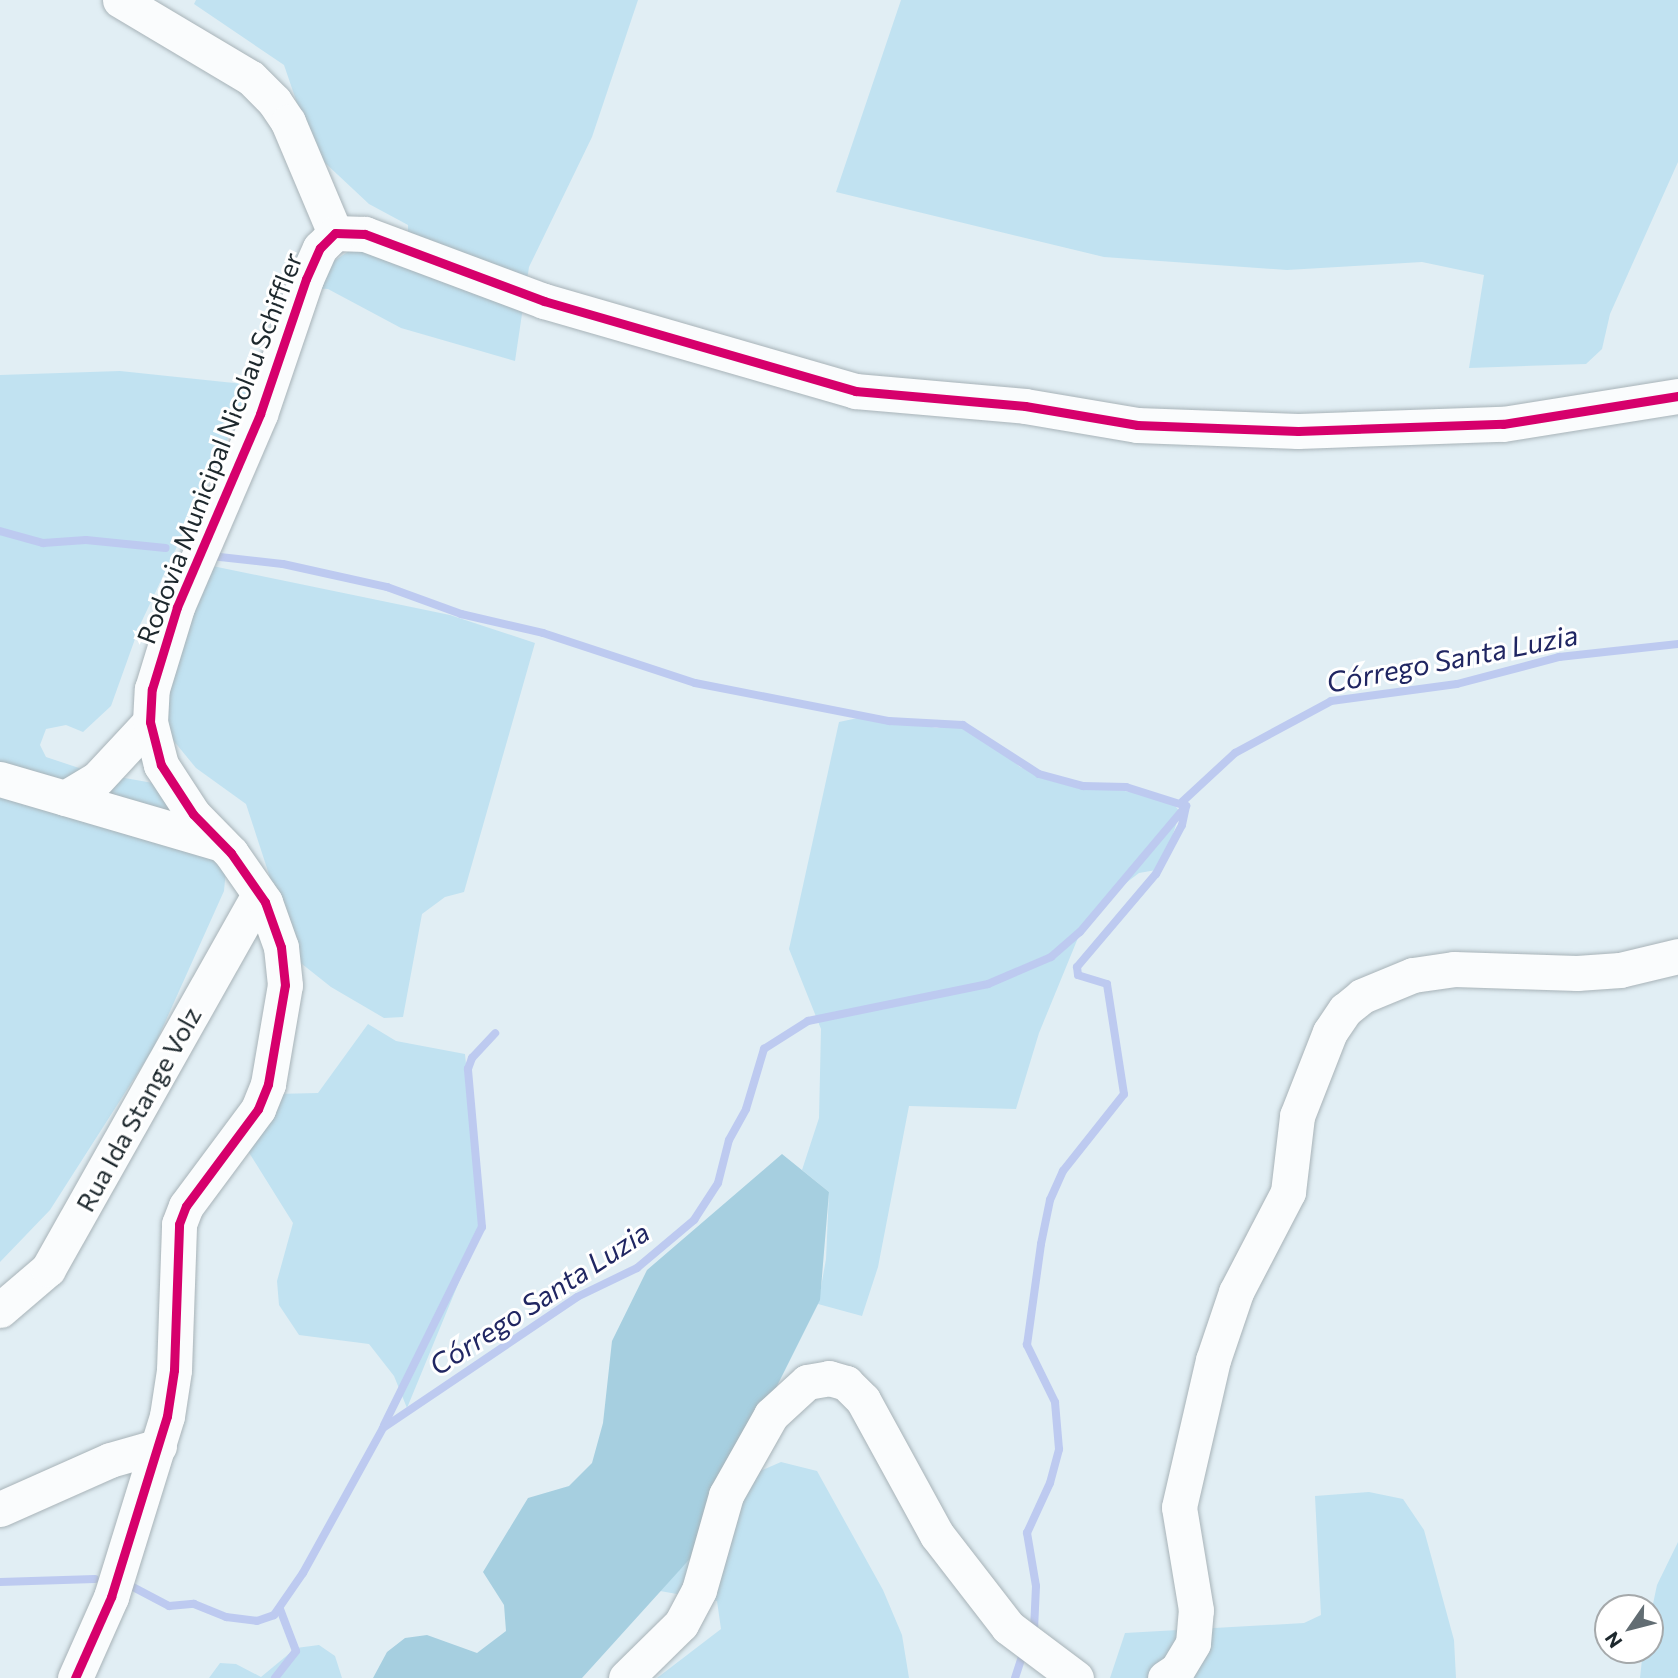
<!DOCTYPE html>
<meta charset="utf-8">
<style>
body{margin:0}
#map{position:relative;width:1678px;height:1678px;overflow:hidden;background:#e1eef4;font-family:Commissioner,sans-serif}
div>[style]{position:absolute}
.green>*{inset:0;background:#c1e2f1}
.forest>*{inset:0;background:#a6cfe0}
.stream>*{height:8px;margin:-4px;padding:0 4px;transform-origin:4px;border-radius:4px;background:#bdcaf0}
.roads{filter:drop-shadow(0 0 2px #a8b3b8) drop-shadow(0 0 2px #a8b3b8)}
.minor>*{height:35px;margin:-17.5px;padding:0 17.5px;transform-origin:17.5px;border-radius:17.5px;background:#fafcfd}
.cycleway>*{height:9px;margin:-4.5px;padding:0 4.5px;transform-origin:4.5px;border-radius:4.5px;background:#d6006c}
span{translate:-50% -50%;white-space:nowrap;text-align:center;line-height:1.15;-webkit-text-stroke:6px #fff;paint-order:stroke}
.street-label{font-size:26px;color:#1d282d}
.water-label{font-size:28px;color:#202662;font-style:italic}
.north{position:absolute;left:1594px;top:1594px;width:70px;height:70px;box-sizing:border-box;background:#fff;border:2px solid #a5a9ab;border-radius:50%;rotate:235deg;font-size:19px;font-weight:700;line-height:28px;text-align:center;color:#1d282d}
.north::after{content:'';display:block;margin:auto;width:24px;height:32px;background:#626d73;clip-path:polygon(50% 0,100% 100%,50% 72%,0 100%)}
</style>
<div id="map">
<div class="green">
<i style="clip-path:polygon(196px 0,638px 0,592px 137px,529px 267px,515px 361px,401px 328px,328px 289px,307px 288px,321px 270px,352px 249px,408px 244px,408px 225px,369px 204px,322px 160px,310px 141px,284px 65px,194px 4px)"></i>
<i style="clip-path:polygon(901px 0,1678px 0,1678px 162px,1610px 314px,1602px 349px,1586px 364px,1469px 368px,1484px 275px,1422px 262px,1287px 270px,1104px 257px,836px 192px)"></i>
<i style="clip-path:polygon(120px 371px,253px 385px,140px 625px,111px 706px,83px 732px,66px 725px,46px 729px,40px 745px,46px 757px,91px 772px,181px 788px,206px 802px,229px 838px,224px 891px,153px 1049px,50px 1210px,0 1262px,0 375px)"></i>
<i style="clip-path:polygon(193px 562px,450px 615px,535px 643px,464px 892px,445px 897px,422px 914px,403px 1017px,384px 1018px,331px 987px,297px 960px,246px 804px,196px 768px,159px 723px)"></i>
<i style="clip-path:polygon(872px 715px,937px 728px,955px 722px,981px 735px,1020px 767px,1059px 782px,1168px 797px,1180px 812px,1162px 869px,1139px 873px,1110px 895px,1080px 933px,1039px 1033px,1016px 1109px,909px 1106px,878px 1267px,862px 1316px,818px 1304px,826px 1259px,829px 1192px,802px 1170px,819px 1118px,821px 1029px,789px 949px,839px 722px)"></i>
<i style="clip-path:polygon(368px 1024px,396px 1041px,465px 1054px,482px 1226px,407px 1408px,394px 1376px,369px 1344px,299px 1335px,279px 1305px,277px 1281px,293px 1223px,248px 1151px,275px 1094px,318px 1093px)"></i>
<i style="clip-path:polygon(781px 1462px,817px 1471px,883px 1590px,902px 1635px,909px 1678px,657px 1678px,721px 1629px,717px 1601px,660px 1591px,716px 1530px,753px 1474px)"></i>
<i style="clip-path:polygon(1369px 1492px,1403px 1499px,1424px 1530px,1454px 1640px,1456px 1678px,1110px 1678px,1125px 1633px,1304px 1623px,1321px 1615px,1315px 1496px)"></i>
<i style="clip-path:polygon(1678px 1542px,1678px 1678px,1640px 1678px,1643px 1650px,1650px 1650px,1650px 1618px,1657px 1585px)"></i>
<i style="clip-path:polygon(319px 1645px,335px 1656px,342px 1678px,209px 1678px,220px 1663px,236px 1664px,261px 1677px,296px 1648px)"></i>
</div>
<div class="forest">
<i style="clip-path:polygon(782px 1154px,829px 1192px,820px 1300px,761px 1418px,716px 1530px,582px 1678px,373px 1678px,387px 1652px,405px 1638px,427px 1635px,477px 1653px,506px 1631px,504px 1605px,483px 1572px,528px 1498px,569px 1486px,592px 1463px,603px 1423px,612px 1341px,647px 1270px)"></i>
</div>
<div class="stream">
<i style="left:0;top:531px;width:45px;rotate:15.6deg"></i>
<i style="left:43px;top:543px;width:43px;rotate:-4deg"></i>
<i style="left:86px;top:540px;width:80px;rotate:5.7deg"></i>
<i style="left:211px;top:556px;width:72px;rotate:6.3deg"></i>
<i style="left:283px;top:564px;width:107px;rotate:12.5deg"></i>
<i style="left:387px;top:587px;width:79px;rotate:20deg"></i>
<i style="left:461px;top:614px;width:84px;rotate:13deg"></i>
<i style="left:543px;top:633px;width:160px;rotate:18.2deg"></i>
<i style="left:695px;top:683px;width:198px;rotate:11.1deg"></i>
<i style="left:889px;top:721px;width:74px;rotate:3.1deg"></i>
<i style="left:963px;top:725px;width:90px;rotate:32.8deg"></i>
<i style="left:1039px;top:774px;width:46px;rotate:15.3deg"></i>
<i style="left:1083px;top:786px;width:43px;rotate:1.3deg"></i>
<i style="left:1126px;top:787px;width:63px;rotate:17.6deg"></i>
<i style="left:1182px;top:802px;width:72px;rotate:-42.8deg"></i>
<i style="left:1235px;top:753px;width:109px;rotate:-28.4deg"></i>
<i style="left:1331px;top:701px;width:127px;rotate:-7.7deg"></i>
<i style="left:1457px;top:684px;width:106px;rotate:-14.8deg"></i>
<i style="left:1559px;top:657px;width:120px;rotate:-6.2deg"></i>
<i style="left:384px;top:1425px;width:221px;rotate:-63.7deg"></i>
<i style="left:482px;top:1227px;width:159px;rotate:-95.1deg"></i>
<i style="left:468px;top:1069px;width:12px;rotate:-70deg"></i>
<i style="left:472px;top:1058px;width:34px;rotate:-47deg"></i>
<i style="left:0;top:1582px;width:95px;rotate:-1.8deg"></i>
<i style="left:131px;top:1586px;width:43px;rotate:27.8deg"></i>
<i style="left:169px;top:1606px;width:25px;rotate:-5deg"></i>
<i style="left:194px;top:1604px;width:35px;rotate:22deg"></i>
<i style="left:226px;top:1617px;width:31px;rotate:7deg"></i>
<i style="left:257px;top:1621px;width:18px;rotate:-19deg"></i>
<i style="left:274px;top:1615px;width:51px;rotate:-55.4deg"></i>
<i style="left:303px;top:1573px;width:166px;rotate:-61.1deg"></i>
<i style="left:383px;top:1428px;width:234px;rotate:-34deg"></i>
<i style="left:577px;top:1297px;width:67px;rotate:-25.8deg"></i>
<i style="left:637px;top:1268px;width:75px;rotate:-40.1deg"></i>
<i style="left:694px;top:1220px;width:44px;rotate:-57deg"></i>
<i style="left:718px;top:1183px;width:44px;rotate:-75.7deg"></i>
<i style="left:729px;top:1140px;width:35px;rotate:-61deg"></i>
<i style="left:746px;top:1109px;width:63px;rotate:-73.3deg"></i>
<i style="left:764px;top:1049px;width:52px;rotate:-32.5deg"></i>
<i style="left:808px;top:1021px;width:184px;rotate:-11.6deg"></i>
<i style="left:988px;top:984px;width:69px;rotate:-23.2deg"></i>
<i style="left:1051px;top:957px;width:38px;rotate:-41deg"></i>
<i style="left:1080px;top:932px;width:165px;rotate:-49.9deg"></i>
<i style="left:1034px;top:1630px;width:44px;rotate:-87.4deg"></i>
<i style="left:1036px;top:1586px;width:54px;rotate:-99.6deg"></i>
<i style="left:1027px;top:1533px;width:55px;rotate:-65.3deg"></i>
<i style="left:1050px;top:1483px;width:35px;rotate:-75deg"></i>
<i style="left:1059px;top:1449px;width:47px;rotate:-94.9deg"></i>
<i style="left:1055px;top:1402px;width:64px;rotate:-116.2deg"></i>
<i style="left:1027px;top:1345px;width:102px;rotate:-82.1deg"></i>
<i style="left:1041px;top:1244px;width:45px;rotate:-78.4deg"></i>
<i style="left:1050px;top:1200px;width:32px;rotate:-66deg"></i>
<i style="left:1063px;top:1171px;width:98px;rotate:-51.6deg"></i>
<i style="left:1124px;top:1094px;width:111px;rotate:-98.8deg"></i>
<i style="left:1107px;top:984px;width:30px;rotate:-163deg"></i>
<i style="left:1078px;top:975px;width:8px;rotate:-97deg"></i>
<i style="left:1077px;top:967px;width:122px;rotate:-49.7deg"></i>
<i style="left:1156px;top:874px;width:55px;rotate:-62deg"></i>
<i style="left:1182px;top:825px;width:19px;rotate:-78deg"></i>
<i style="left:275px;top:1678px;width:34px;rotate:-52deg"></i>
<i style="left:296px;top:1651px;width:45px;rotate:-110.9deg"></i>
<i style="left:1015px;top:1678px;width:20px;rotate:-72deg"></i>
</div>
<div class="roads">
<div class="minor">
<i style="left:120px;top:0;width:152px;rotate:30.8deg"></i>
<i style="left:251px;top:78px;width:33px;rotate:45deg"></i>
<i style="left:274px;top:101px;width:25px;rotate:56deg"></i>
<i style="left:288px;top:122px;width:121px;rotate:67.1deg"></i>
<i style="left:0;top:779px;width:231px;rotate:16.3deg"></i>
<i style="left:65px;top:798px;width:37px;rotate:-31deg"></i>
<i style="left:97px;top:779px;width:78px;rotate:-47.1deg"></i>
<i style="left:0;top:1310px;width:63px;rotate:-40.5deg"></i>
<i style="left:48px;top:1269px;width:430px;rotate:-60.6deg"></i>
<i style="left:0;top:1509px;width:120px;rotate:-24deg"></i>
<i style="left:110px;top:1460px;width:51px;rotate:-15.9deg"></i>
<i style="left:75px;top:1678px;width:89px;rotate:-66deg"></i>
<i style="left:111px;top:1597px;width:189px;rotate:-72.8deg"></i>
<i style="left:167px;top:1416px;width:47px;rotate:-81.3deg"></i>
<i style="left:174px;top:1370px;width:146px;rotate:-88deg"></i>
<i style="left:179px;top:1224px;width:19px;rotate:-69deg"></i>
<i style="left:186px;top:1206px;width:121px;rotate:-53.4deg"></i>
<i style="left:258px;top:1109px;width:27px;rotate:-68deg"></i>
<i style="left:268px;top:1084px;width:100px;rotate:-80.3deg"></i>
<i style="left:285px;top:985px;width:38px;rotate:-96deg"></i>
<i style="left:281px;top:947px;width:48px;rotate:-109.6deg"></i>
<i style="left:265px;top:902px;width:60px;rotate:-124.8deg"></i>
<i style="left:231px;top:853px;width:54px;rotate:-134.3deg"></i>
<i style="left:193px;top:814px;width:59px;rotate:-123.1deg"></i>
<i style="left:161px;top:765px;width:44px;rotate:-104.3deg"></i>
<i style="left:150px;top:722px;width:33px;rotate:-87deg"></i>
<i style="left:152px;top:689px;width:86px;rotate:-73deg"></i>
<i style="left:177px;top:607px;width:210px;rotate:-66.7deg"></i>
<i style="left:260px;top:414px;width:143px;rotate:-71.2deg"></i>
<i style="left:306px;top:279px;width:34px;rotate:-66deg"></i>
<i style="left:320px;top:248px;width:21px;rotate:-45deg"></i>
<i style="left:335px;top:233px;width:30px;rotate:2deg"></i>
<i style="left:365px;top:234px;width:191px;rotate:20.5deg"></i>
<i style="left:544px;top:301px;width:324px;rotate:16.1deg"></i>
<i style="left:855px;top:391px;width:171px;rotate:5deg"></i>
<i style="left:1025px;top:406px;width:114px;rotate:9.6deg"></i>
<i style="left:1137px;top:425px;width:161px;rotate:2.1deg"></i>
<i style="left:1298px;top:431px;width:205px;rotate:-2deg"></i>
<i style="left:1503px;top:424px;width:177px;rotate:-9.1deg"></i>
<i style="left:626px;top:1678px;width:77px;rotate:-44.5deg"></i>
<i style="left:681px;top:1624px;width:38px;rotate:-62deg"></i>
<i style="left:699px;top:1590px;width:99px;rotate:-74.1deg"></i>
<i style="left:726px;top:1495px;width:92px;rotate:-60.6deg"></i>
<i style="left:771px;top:1415px;width:49px;rotate:-42.5deg"></i>
<i style="left:807px;top:1382px;width:22px;rotate:-10deg"></i>
<i style="left:829px;top:1378px;width:18px;rotate:16deg"></i>
<i style="left:846px;top:1383px;width:24px;rotate:45deg"></i>
<i style="left:863px;top:1400px;width:154px;rotate:61.3deg"></i>
<i style="left:937px;top:1535px;width:116px;rotate:52.3deg"></i>
<i style="left:1008px;top:1627px;width:85px;rotate:36.9deg"></i>
<i style="left:1165px;top:1678px;width:14px;rotate:-34deg"></i>
<i style="left:1177px;top:1670px;width:31px;rotate:-59deg"></i>
<i style="left:1193px;top:1643px;width:33px;rotate:-85deg"></i>
<i style="left:1196px;top:1610px;width:104px;rotate:-99.4deg"></i>
<i style="left:1179px;top:1507px;width:151px;rotate:-77deg"></i>
<i style="left:1213px;top:1360px;width:72px;rotate:-71.3deg"></i>
<i style="left:1236px;top:1292px;width:113px;rotate:-62.5deg"></i>
<i style="left:1288px;top:1192px;width:77px;rotate:-83.2deg"></i>
<i style="left:1297px;top:1116px;width:90px;rotate:-68.6deg"></i>
<i style="left:1330px;top:1032px;width:27px;rotate:-56deg"></i>
<i style="left:1345px;top:1010px;width:22px;rotate:-39deg"></i>
<i style="left:1362px;top:996px;width:55px;rotate:-22.4deg"></i>
<i style="left:1413px;top:975px;width:41px;rotate:-8.3deg"></i>
<i style="left:1454px;top:969px;width:123px;rotate:1.9deg"></i>
<i style="left:1577px;top:973px;width:43px;rotate:-4deg"></i>
<i style="left:1620px;top:970px;width:60px;rotate:-13.6deg"></i>
</div>
</div>
<div class="cycleway">
<i style="left:75px;top:1678px;width:89px;rotate:-66deg"></i>
<i style="left:111px;top:1597px;width:189px;rotate:-72.8deg"></i>
<i style="left:167px;top:1416px;width:47px;rotate:-81.3deg"></i>
<i style="left:174px;top:1370px;width:146px;rotate:-88deg"></i>
<i style="left:179px;top:1224px;width:19px;rotate:-69deg"></i>
<i style="left:186px;top:1206px;width:121px;rotate:-53.4deg"></i>
<i style="left:258px;top:1109px;width:27px;rotate:-68deg"></i>
<i style="left:268px;top:1084px;width:100px;rotate:-80.3deg"></i>
<i style="left:285px;top:985px;width:38px;rotate:-96deg"></i>
<i style="left:281px;top:947px;width:48px;rotate:-109.6deg"></i>
<i style="left:265px;top:902px;width:60px;rotate:-124.8deg"></i>
<i style="left:231px;top:853px;width:54px;rotate:-134.3deg"></i>
<i style="left:193px;top:814px;width:59px;rotate:-123.1deg"></i>
<i style="left:161px;top:765px;width:44px;rotate:-104.3deg"></i>
<i style="left:150px;top:722px;width:33px;rotate:-87deg"></i>
<i style="left:152px;top:689px;width:86px;rotate:-73deg"></i>
<i style="left:177px;top:607px;width:210px;rotate:-66.7deg"></i>
<i style="left:260px;top:414px;width:143px;rotate:-71.2deg"></i>
<i style="left:306px;top:279px;width:34px;rotate:-66deg"></i>
<i style="left:320px;top:248px;width:21px;rotate:-45deg"></i>
<i style="left:335px;top:233px;width:30px;rotate:2deg"></i>
<i style="left:365px;top:234px;width:191px;rotate:20.5deg"></i>
<i style="left:544px;top:301px;width:324px;rotate:16.1deg"></i>
<i style="left:855px;top:391px;width:171px;rotate:5deg"></i>
<i style="left:1025px;top:406px;width:114px;rotate:9.6deg"></i>
<i style="left:1137px;top:425px;width:161px;rotate:2.1deg"></i>
<i style="left:1298px;top:431px;width:205px;rotate:-2deg"></i>
<i style="left:1503px;top:424px;width:177px;rotate:-9.1deg"></i>
</div>
<div class="street-label">
<span style="left:219px;top:448px;rotate:-69deg">Rodovia Municipal Nicolau Schiffler</span>
<span style="left:138px;top:1109px;rotate:-61deg">Rua Ida Stange Volz</span>
</div>
<div class="water-label">
<span style="left:1452px;top:658px;rotate:-11deg">Córrego Santa Luzia</span>
<span style="left:539px;top:1298px;rotate:-33deg">Córrego Santa Luzia</span>
</div>
<div class="north">N</div>
</div>
